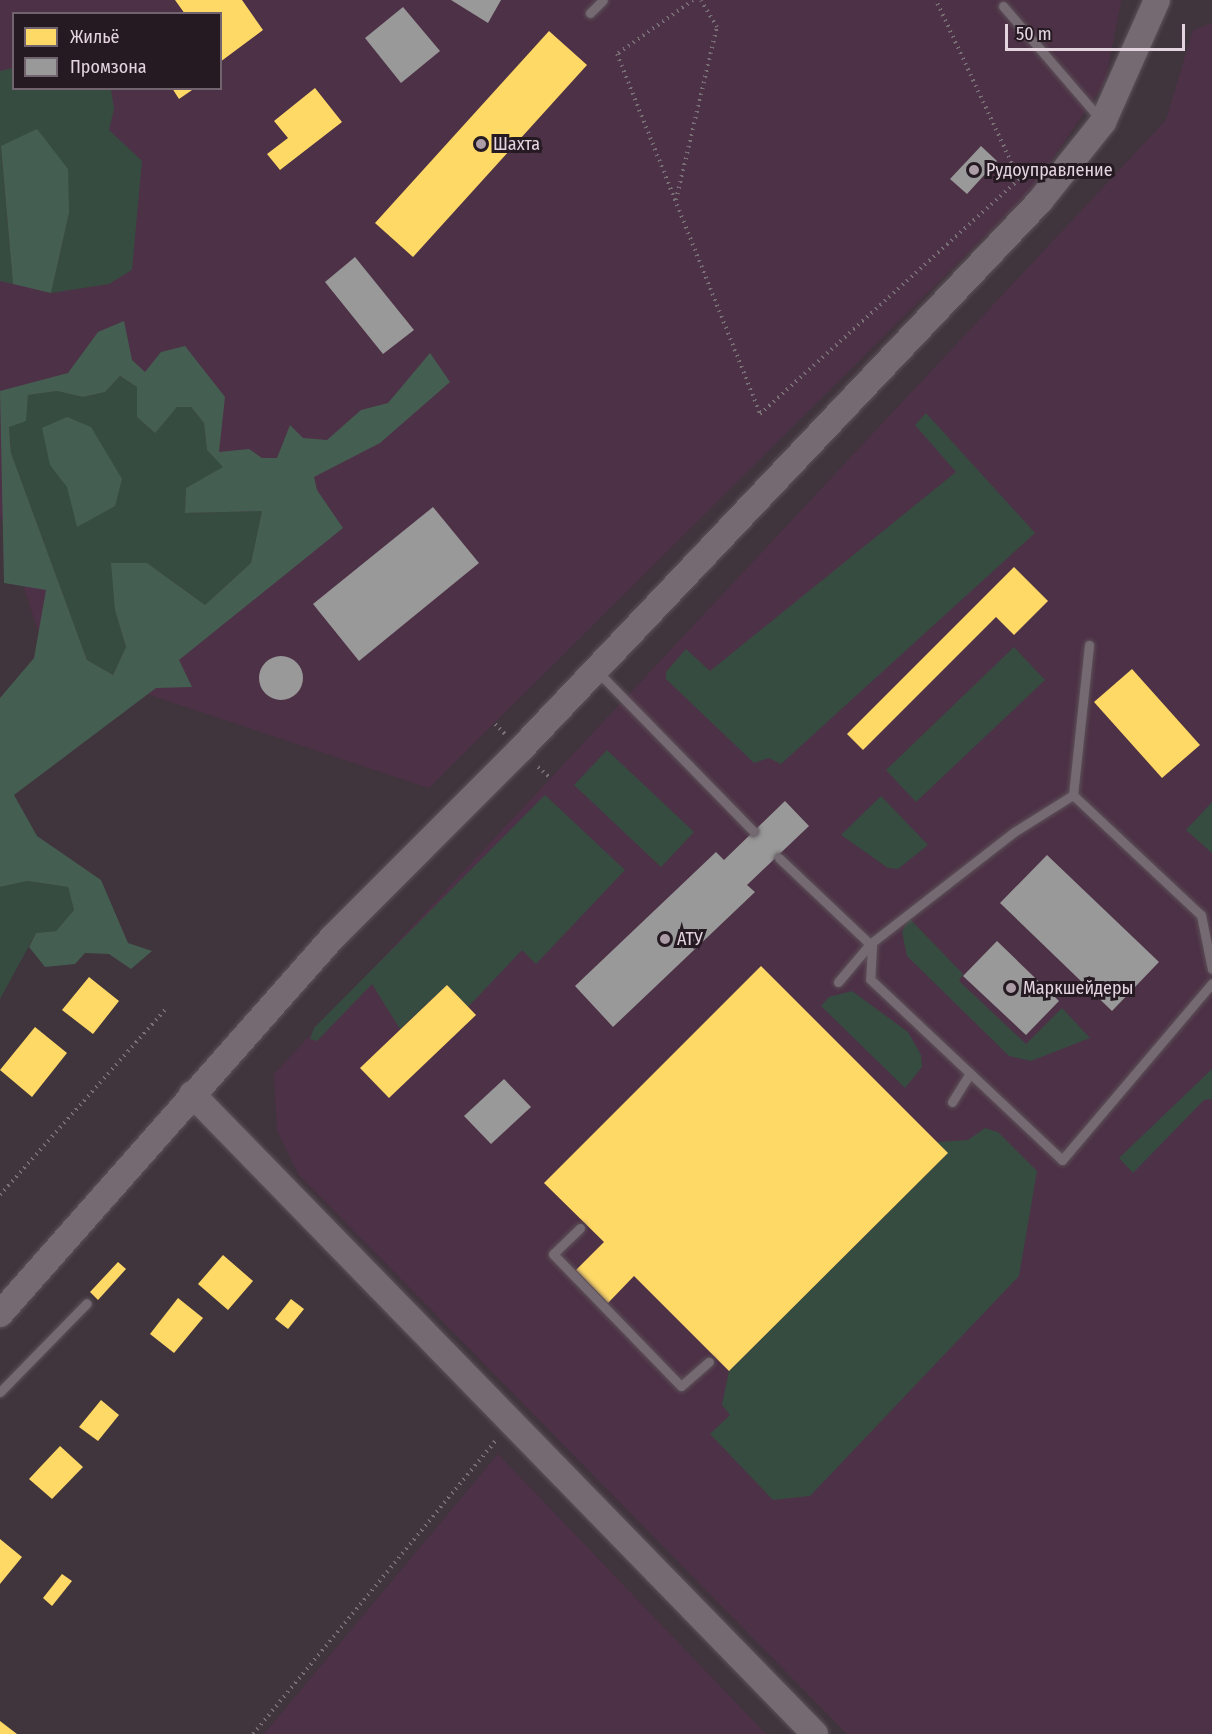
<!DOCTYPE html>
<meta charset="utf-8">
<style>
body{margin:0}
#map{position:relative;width:1212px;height:1734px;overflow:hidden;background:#40343d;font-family:"Fira Sans Condensed",sans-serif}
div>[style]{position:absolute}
.built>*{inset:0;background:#4d3146}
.green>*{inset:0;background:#364c41}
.forest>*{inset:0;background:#455e52}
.homes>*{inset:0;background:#ffd966}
.industry>*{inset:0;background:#999}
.round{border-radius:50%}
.path>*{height:4px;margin-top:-2px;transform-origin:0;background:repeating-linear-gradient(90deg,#797076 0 1.5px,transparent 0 6px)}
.roads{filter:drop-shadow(0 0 2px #5c5158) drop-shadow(0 0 2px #5c5158)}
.lane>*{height:9px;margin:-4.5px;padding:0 4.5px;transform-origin:4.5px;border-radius:4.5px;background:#756a72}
.secondary>*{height:26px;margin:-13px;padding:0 13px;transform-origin:13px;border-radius:13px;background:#756a72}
.dots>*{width:16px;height:16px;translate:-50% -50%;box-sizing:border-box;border:3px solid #251a22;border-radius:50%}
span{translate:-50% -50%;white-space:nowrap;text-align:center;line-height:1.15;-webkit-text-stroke:6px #251a22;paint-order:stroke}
.poi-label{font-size:18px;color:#e4d4df}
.left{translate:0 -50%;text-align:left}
.legend{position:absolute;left:12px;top:12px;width:210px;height:78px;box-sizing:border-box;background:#251a22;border:2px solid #71646e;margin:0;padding:8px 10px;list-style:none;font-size:18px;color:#e4d4df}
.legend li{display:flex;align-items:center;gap:12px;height:30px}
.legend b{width:30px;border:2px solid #71646e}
.scale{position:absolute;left:1005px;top:24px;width:180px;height:27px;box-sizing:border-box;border:3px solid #e4d4df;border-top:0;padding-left:8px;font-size:18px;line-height:21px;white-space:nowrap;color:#e4d4df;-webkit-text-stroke:4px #251a22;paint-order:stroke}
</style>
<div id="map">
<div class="built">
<i style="clip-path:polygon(evenodd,0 0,1121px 0,1121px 2px,1105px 83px,1031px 190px,429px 788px,48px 661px,0 515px,0 0,14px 14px,220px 14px,220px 88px,14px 88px,14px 14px)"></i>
<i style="clip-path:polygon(1212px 23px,1212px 1734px,847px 1734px,298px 1174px,277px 1130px,274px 1074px,1166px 120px,1193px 30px)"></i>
<i style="clip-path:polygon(498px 1454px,766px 1734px,264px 1734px)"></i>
</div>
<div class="green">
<i style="clip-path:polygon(13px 68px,14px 88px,111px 89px,114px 109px,109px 130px,142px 161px,132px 270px,109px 284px,51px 293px,69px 213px,1px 147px,13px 284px,0 281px,0 71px)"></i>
<i style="clip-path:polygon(120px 376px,137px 387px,137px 417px,154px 432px,177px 407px,191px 407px,204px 423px,207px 450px,224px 467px,186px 488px,185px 513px,262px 511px,251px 563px,205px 605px,147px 563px,115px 610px,126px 647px,113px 675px,87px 660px,11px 453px,9px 426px,25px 421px,28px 395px,57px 391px,83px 397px,105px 392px)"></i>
<i style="clip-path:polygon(926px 413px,1035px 533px,781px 764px,769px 758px,754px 763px,666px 679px,666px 672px,686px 649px,710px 671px,956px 472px,915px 425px)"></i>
<i style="clip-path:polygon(1014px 647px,1045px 680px,916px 802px,886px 770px)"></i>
<i style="clip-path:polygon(607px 750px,694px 832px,661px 867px,574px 785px)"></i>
<i style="clip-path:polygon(545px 795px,625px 870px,536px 964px,522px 950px,468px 1007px,447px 985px,400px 1029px,372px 984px,317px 1041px,310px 1039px,314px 1028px)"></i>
<i style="clip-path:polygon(881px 796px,928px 845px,898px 869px,888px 868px,841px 835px)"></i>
<i style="clip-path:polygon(1212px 802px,1212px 853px,1186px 830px)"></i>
<i style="clip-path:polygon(27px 881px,68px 887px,74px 910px,56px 931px,36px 933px,0 999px,0 887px)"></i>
<i style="clip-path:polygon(909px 918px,963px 974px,959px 981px,1026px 1044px,1062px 1008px,1090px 1038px,1031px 1061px,1009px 1056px,907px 956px,902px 932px)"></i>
<i style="clip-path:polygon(852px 991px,908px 1032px,921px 1055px,922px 1067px,905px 1088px,821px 1006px,829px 997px)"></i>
<i style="clip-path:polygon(1212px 1069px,1212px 1099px,1204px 1100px,1133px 1173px,1119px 1158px)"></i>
<i style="clip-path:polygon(985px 1128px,998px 1132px,1037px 1171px,1019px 1276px,810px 1496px,773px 1500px,710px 1434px,730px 1415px,722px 1405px,729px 1371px,948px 1153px,937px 1142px,968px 1140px)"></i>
</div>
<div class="forest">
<i style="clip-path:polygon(37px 129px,68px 169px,69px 213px,51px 293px,13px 284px,1px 146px)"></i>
<i style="clip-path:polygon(evenodd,124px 321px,132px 360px,145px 372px,161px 352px,185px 346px,225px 397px,219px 452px,249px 449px,262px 458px,277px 458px,290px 425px,303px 438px,327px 440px,361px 410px,388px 403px,430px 353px,450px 382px,380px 443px,314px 477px,317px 490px,343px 528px,179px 660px,192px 687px,156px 688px,14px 795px,37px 836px,101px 880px,128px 943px,152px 951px,131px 969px,109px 954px,85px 953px,75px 964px,45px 967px,29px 947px,36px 933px,56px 931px,74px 910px,68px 887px,27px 881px,0 887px,0 698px,34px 658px,46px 590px,4px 583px,0 391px,68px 373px,98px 332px,124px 321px,120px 376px,137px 387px,137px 417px,155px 433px,177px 407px,191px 407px,204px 423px,207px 450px,223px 467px,186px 488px,185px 513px,262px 511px,251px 563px,205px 605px,147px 563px,111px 563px,115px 610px,126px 647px,113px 675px,87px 660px,11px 453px,9px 427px,26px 421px,28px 395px,57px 391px,83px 397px,105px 392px,120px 376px)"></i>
<i style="clip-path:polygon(67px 417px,91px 427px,122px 479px,115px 506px,77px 527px,67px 487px,50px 465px,42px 428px)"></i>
</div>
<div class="homes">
<i style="clip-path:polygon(175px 0,242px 0,263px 30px,220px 62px,220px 14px,185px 14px)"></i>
<i style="clip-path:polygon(549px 31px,587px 65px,413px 257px,375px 223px)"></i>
<i style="clip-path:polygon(172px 88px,195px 88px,179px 99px)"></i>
<i style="clip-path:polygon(315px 88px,342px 122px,280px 170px,267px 154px,288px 138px,274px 121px)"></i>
<i style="clip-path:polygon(1014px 567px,1048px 601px,1014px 635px,996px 617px,863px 750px,847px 734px)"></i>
<i style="clip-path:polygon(1132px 669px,1200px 745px,1162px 778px,1094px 702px)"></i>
<i style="clip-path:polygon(761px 966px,948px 1153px,729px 1371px,634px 1276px,608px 1303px,576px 1270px,604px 1242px,544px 1183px)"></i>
<i style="clip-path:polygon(89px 977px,119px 1001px,93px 1034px,62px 1010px)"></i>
<i style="clip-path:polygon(447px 985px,476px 1015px,389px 1098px,360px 1068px)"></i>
<i style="clip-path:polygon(35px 1027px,67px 1053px,32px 1097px,0 1070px)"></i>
<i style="clip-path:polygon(223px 1255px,253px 1281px,228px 1310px,198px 1284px)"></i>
<i style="clip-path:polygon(118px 1262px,126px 1269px,98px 1300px,90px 1292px)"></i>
<i style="clip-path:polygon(178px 1298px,203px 1318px,174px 1353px,150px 1334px)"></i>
<i style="clip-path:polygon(291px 1299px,304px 1309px,288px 1329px,275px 1319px)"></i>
<i style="clip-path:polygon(101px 1400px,119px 1415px,98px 1441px,79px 1427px)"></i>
<i style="clip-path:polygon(60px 1446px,83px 1467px,52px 1499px,29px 1479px)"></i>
<i style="clip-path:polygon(0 1539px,22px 1557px,0 1584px)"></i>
<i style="clip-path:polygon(62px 1574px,72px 1581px,52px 1606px,43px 1598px)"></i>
<i style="clip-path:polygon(0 1721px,17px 1734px,0 1734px)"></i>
</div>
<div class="industry">
<i style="clip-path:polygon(451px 0,501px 0,488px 23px)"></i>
<i style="clip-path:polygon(403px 7px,440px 51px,401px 83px,365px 38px)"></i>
<i style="clip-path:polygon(981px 146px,997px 161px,967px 194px,950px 179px)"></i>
<i style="clip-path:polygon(355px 257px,414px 330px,383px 354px,325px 282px)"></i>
<i style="clip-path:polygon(433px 507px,479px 563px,359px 661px,313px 604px)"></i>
<i class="round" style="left:259px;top:656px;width:44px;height:44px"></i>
<i style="clip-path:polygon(785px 801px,809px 826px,747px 885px,755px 892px,613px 1027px,575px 986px,716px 852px,724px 860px)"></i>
<i style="clip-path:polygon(1047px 855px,1159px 962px,1112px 1011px,1000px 903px)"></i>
<i style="clip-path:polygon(997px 941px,1059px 1001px,1026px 1035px,963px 976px)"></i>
<i style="clip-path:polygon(504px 1079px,531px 1107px,491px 1144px,464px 1116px)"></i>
</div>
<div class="path">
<i style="left:693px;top:0;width:93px;rotate:144.6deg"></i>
<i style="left:617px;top:54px;width:387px;rotate:68.3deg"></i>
<i style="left:760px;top:414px;width:350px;rotate:-42.2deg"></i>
<i style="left:1019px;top:179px;width:197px;rotate:-114.9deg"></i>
<i style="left:676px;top:200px;width:178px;rotate:-76.7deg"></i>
<i style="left:717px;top:27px;width:31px;rotate:-121deg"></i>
<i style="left:495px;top:724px;width:14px;rotate:45deg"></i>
<i style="left:538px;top:767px;width:15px;rotate:42deg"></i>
<i style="left:0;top:1195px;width:248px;rotate:-48.3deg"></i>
<i style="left:253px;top:1734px;width:383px;rotate:-50.4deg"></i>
</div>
<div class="roads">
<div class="lane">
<i style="left:1003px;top:6px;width:150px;rotate:49.3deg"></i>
<i style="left:590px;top:13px;width:18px;rotate:-45deg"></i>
<i style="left:598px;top:672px;width:222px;rotate:45.7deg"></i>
<i style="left:1073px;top:795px;width:151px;rotate:-83.9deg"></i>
<i style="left:779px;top:858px;width:128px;rotate:43.4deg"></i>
<i style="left:872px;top:946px;width:33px;rotate:93deg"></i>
<i style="left:870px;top:979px;width:264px;rotate:43.3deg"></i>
<i style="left:1062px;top:1160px;width:232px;rotate:-49.7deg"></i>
<i style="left:838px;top:982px;width:50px;rotate:-49.9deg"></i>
<i style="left:870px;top:944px;width:182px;rotate:-37.9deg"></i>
<i style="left:1014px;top:832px;width:70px;rotate:-32.1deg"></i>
<i style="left:1073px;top:795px;width:175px;rotate:43.2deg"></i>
<i style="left:1201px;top:915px;width:55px;rotate:78.5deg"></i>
<i style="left:952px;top:1102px;width:34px;rotate:-58deg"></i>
<i style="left:580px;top:1228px;width:37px;rotate:136deg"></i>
<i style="left:553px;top:1254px;width:184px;rotate:45.9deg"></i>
<i style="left:681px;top:1386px;width:37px;rotate:-41deg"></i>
<i style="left:0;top:1392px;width:124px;rotate:-45.7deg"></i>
</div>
<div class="secondary">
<i style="left:192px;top:1094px;width:893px;rotate:45.77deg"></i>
<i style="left:0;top:1314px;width:503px;rotate:-48.55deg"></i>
<i style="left:333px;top:937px;width:264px;rotate:-45deg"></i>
<i style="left:520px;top:750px;width:756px;rotate:-46.55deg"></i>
<i style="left:1040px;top:201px;width:101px;rotate:-51.4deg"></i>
<i style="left:1103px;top:122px;width:133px;rotate:-66.1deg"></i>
</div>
</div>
<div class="dots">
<i style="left:481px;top:144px;background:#ab9ca6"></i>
<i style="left:974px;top:170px;background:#ab9ca6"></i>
<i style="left:665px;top:939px;background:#ab9ca6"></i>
<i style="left:1011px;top:988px;background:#ab9ca6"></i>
</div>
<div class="poi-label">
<span class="left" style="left:493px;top:144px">Шахта</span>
<span class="left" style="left:986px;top:170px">Рудоуправление</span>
<span class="left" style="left:677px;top:939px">АТУ</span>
<span class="left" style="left:1023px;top:988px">Маркшейдеры</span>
</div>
<ul class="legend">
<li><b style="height:16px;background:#ffd966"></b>Жильё</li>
<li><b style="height:16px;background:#999"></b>Промзона</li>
</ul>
<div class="scale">50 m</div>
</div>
